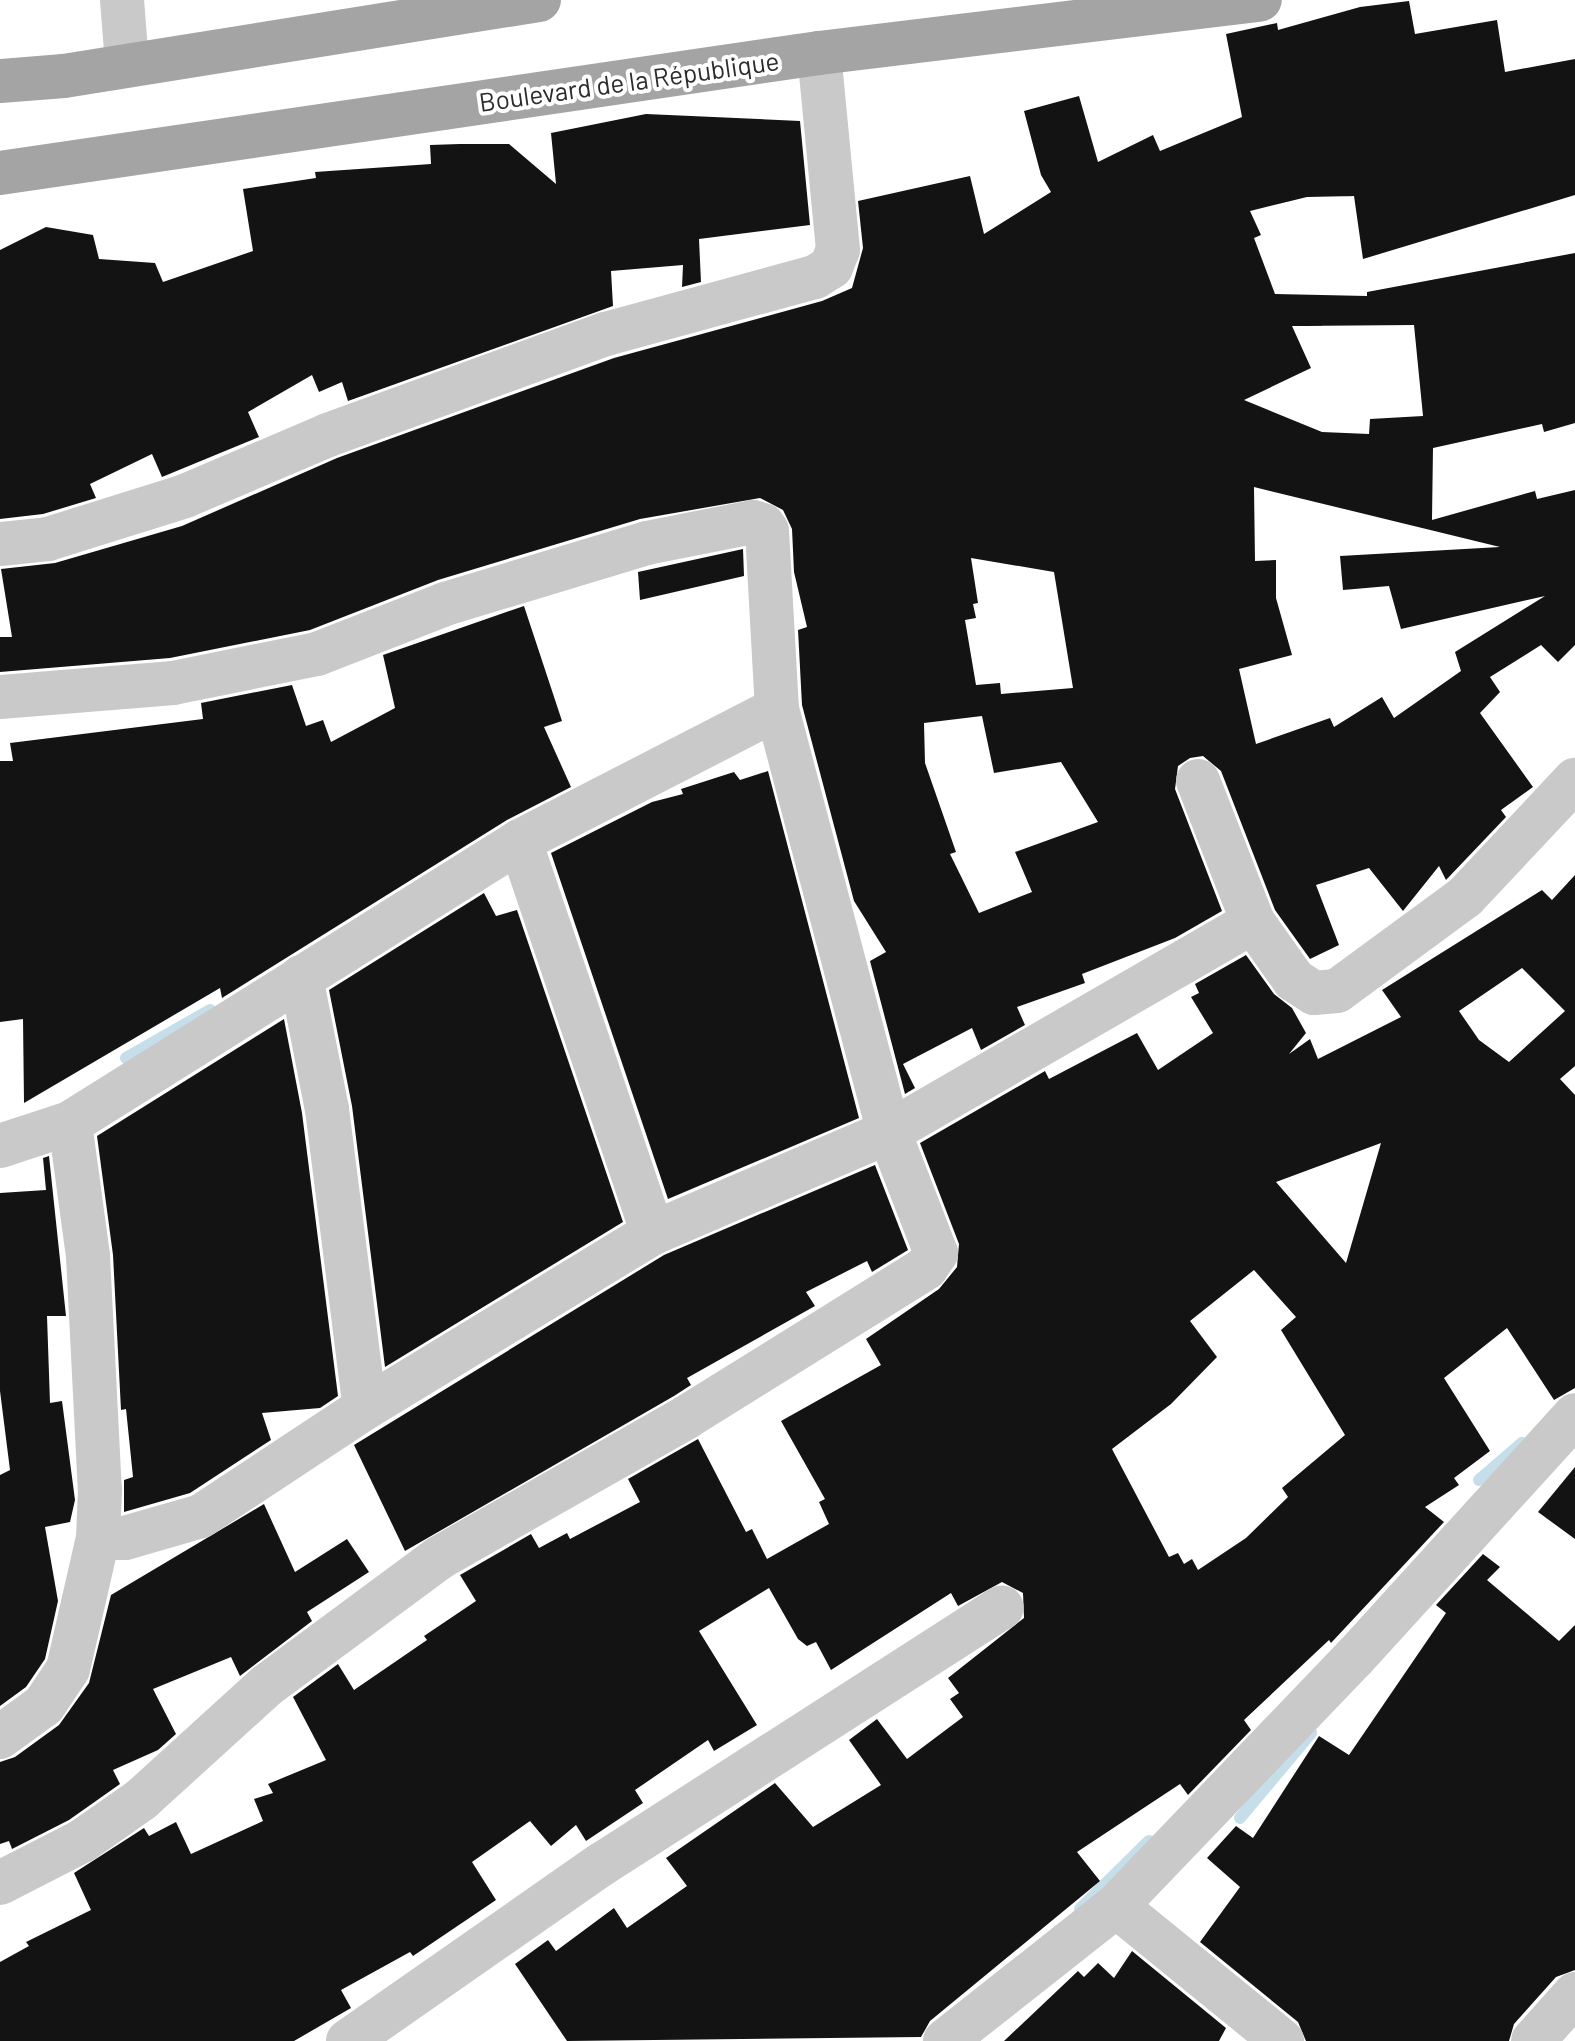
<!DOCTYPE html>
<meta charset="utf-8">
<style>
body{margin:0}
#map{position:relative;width:1575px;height:2041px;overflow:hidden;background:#fff;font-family:Barlow,sans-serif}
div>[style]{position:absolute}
.stream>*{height:12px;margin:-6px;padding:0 6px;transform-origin:6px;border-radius:6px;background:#c6dee9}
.building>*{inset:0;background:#131313}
.minor>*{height:44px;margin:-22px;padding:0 22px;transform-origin:22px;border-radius:22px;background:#c9c9c9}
.major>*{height:44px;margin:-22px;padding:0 22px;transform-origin:22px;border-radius:22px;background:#a4a4a4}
span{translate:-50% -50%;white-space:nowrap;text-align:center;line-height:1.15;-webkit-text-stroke:8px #fff;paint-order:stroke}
.street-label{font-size:26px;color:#2c2c2c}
</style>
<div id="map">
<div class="stream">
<i style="left:126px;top:1058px;width:97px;rotate:-29.7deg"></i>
<i style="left:1479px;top:1480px;width:57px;rotate:-40.7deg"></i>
<i style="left:1240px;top:1818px;width:111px;rotate:-50.1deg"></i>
<i style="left:1080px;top:1909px;width:97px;rotate:-44.6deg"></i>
</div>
<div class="building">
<i style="clip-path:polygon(evenodd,1409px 1px,1415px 34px,1497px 20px,1505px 72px,1575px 59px,1575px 195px,1363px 259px,1354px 196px,1307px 197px,1250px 211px,1261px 235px,1254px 238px,1275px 294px,1367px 296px,1367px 292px,1575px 253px,1575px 423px,1544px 432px,1542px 424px,1433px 448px,1432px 520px,1535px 491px,1537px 499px,1575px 490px,1575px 645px,1558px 662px,1541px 645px,1490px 677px,1500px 692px,1480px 713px,1533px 787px,1501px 810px,1506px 817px,1446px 880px,1439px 866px,1403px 911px,1369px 868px,1316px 885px,1339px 945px,1310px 959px,1275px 910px,1221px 771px,1203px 756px,1190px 758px,1178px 766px,1175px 789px,1222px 911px,1175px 938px,1082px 974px,1085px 983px,1017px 1007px,1025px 1025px,981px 1050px,972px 1028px,903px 1064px,915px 1088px,905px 1094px,870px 961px,886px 952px,854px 901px,802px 705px,798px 630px,807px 627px,794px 572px,792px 529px,783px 510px,760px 498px,640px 519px,438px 580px,310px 630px,170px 658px,0 672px,0 637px,12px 637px,1px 569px,55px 563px,182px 526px,337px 458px,614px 358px,822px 301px,852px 288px,863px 248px,858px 201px,970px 176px,984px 234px,1051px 192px,1041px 175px,1024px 111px,1079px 96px,1098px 162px,1153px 135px,1160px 151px,1242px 117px,1226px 34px,1277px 23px,1278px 30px,1360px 7px,1409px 1px,1414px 325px,1423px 416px,1370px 419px,1369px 434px,1322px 432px,1244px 400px,1311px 368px,1292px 326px,1414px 325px,1409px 1px,1254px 487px,1500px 547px,1340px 556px,1343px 590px,1389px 586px,1401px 629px,1545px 596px,1455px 652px,1461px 671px,1394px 718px,1382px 697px,1334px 727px,1330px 718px,1256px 744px,1239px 669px,1292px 655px,1276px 598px,1276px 560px,1255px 561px,1254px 487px,1409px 1px,971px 558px,1054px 572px,1073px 688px,1001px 694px,1000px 683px,976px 685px,965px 620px,976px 618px,973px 604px,978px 603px,971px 558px,1409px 1px,982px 716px,994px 773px,1061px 762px,1098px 822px,1015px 852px,1032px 892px,979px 913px,950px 854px,956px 852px,925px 763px,924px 723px,982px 716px)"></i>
<i style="clip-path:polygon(646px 114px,800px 121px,810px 225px,699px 239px,701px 282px,682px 287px,683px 265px,611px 271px,613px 306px,348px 401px,342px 382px,319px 392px,312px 375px,248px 412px,259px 437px,162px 477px,152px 454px,90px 484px,96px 498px,43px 514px,0 519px,0 250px,46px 227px,93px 235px,99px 259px,155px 263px,163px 282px,253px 251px,243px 189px,316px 178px,315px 172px,431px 164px,430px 145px,460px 144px,509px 144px,556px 184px,551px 133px)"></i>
<i style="clip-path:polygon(743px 549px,744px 576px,640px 600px,638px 572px)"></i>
<i style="clip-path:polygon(524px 606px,562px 721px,544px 727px,571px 787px,507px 820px,222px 998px,220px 988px,24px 1103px,23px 1019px,0 1022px,0 761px,13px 761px,10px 743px,203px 719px,201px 703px,292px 685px,306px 726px,323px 720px,331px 742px,395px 708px,383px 655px)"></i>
<i style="clip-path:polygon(768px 771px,859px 1118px,668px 1199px,551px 853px,652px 802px,683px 794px,681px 789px,734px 772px,740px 780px)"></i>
<i style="clip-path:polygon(evenodd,1575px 875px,1575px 1066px,1560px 1079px,1575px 1095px,1575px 1388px,1554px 1400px,1507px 1328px,1444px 1378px,1490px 1451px,1454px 1478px,1459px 1485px,1425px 1507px,1444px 1522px,1331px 1643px,1329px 1640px,1244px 1720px,1251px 1730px,1188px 1795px,1180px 1784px,1077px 1852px,1100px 1881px,930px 2021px,921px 2037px,567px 2041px,515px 1964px,548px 1940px,556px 1951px,614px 1908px,627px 1928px,687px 1886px,666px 1858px,775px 1783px,813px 1827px,881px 1785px,849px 1740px,877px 1719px,907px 1759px,963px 1717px,950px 1699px,959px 1693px,948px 1678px,1024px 1618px,1023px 1593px,1002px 1582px,958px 1606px,951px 1593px,831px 1670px,816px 1642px,807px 1646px,798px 1639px,769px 1588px,699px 1631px,757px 1725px,714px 1751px,708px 1740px,635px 1790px,643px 1803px,586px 1841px,576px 1825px,551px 1846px,530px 1821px,472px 1862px,496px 1900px,413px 1956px,410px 1952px,341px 1990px,351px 2008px,294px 2041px,0 2041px,0 1962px,29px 1946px,26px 1942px,91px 1910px,74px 1873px,144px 1828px,149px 1836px,176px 1822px,191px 1854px,263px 1821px,254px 1799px,273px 1793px,268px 1784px,326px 1760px,293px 1697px,338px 1664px,354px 1690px,427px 1640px,424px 1636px,476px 1601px,460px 1575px,531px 1534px,539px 1548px,567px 1533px,570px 1539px,640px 1502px,628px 1479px,698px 1439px,746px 1532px,752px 1529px,767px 1559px,829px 1524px,819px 1502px,825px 1499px,781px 1421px,881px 1365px,866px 1339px,939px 1289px,957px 1267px,959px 1244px,920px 1143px,1045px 1071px,1049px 1079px,1137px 1033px,1158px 1070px,1213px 1033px,1191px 997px,1199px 993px,1195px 984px,1246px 955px,1274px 994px,1292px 1008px,1306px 1033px,1289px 1054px,1310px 1039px,1318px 1059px,1401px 1017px,1382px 990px,1542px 890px,1552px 900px,1575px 875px,1522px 968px,1565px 1011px,1509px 1062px,1479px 1040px,1459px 1011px,1522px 968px,1575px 875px,1381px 1143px,1346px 1263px,1276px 1182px,1381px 1143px,1575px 875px,1254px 1270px,1296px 1317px,1281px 1330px,1345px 1435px,1282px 1488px,1288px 1497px,1246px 1538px,1198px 1570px,1192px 1559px,1184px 1564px,1178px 1553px,1169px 1557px,1112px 1449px,1171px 1404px,1217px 1357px,1190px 1321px,1254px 1270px)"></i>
<i style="clip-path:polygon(484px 893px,496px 916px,517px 910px,623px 1222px,385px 1367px,352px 1106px,329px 990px)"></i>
<i style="clip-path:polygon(284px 1019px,302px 1113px,338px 1396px,320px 1408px,262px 1413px,271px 1440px,190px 1493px,124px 1512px,124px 1480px,133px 1477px,126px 1409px,121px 1410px,113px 1255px,97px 1136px)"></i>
<i style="clip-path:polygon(49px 1156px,66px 1316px,47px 1316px,50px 1403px,62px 1401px,75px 1500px,70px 1522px,45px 1527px,58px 1601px,45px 1659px,26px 1687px,0 1706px,0 1475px,10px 1470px,0 1391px,0 1193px,46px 1190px,43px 1158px)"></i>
<i style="clip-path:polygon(875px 1165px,908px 1250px,872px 1272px,867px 1261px,806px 1292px,815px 1306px,687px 1378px,691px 1385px,674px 1396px,405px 1551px,354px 1445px,664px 1255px)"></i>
<i style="clip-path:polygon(1575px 1467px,1575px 1539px,1538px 1512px)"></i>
<i style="clip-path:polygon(264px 1504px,295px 1572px,347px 1539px,369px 1572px,307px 1612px,312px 1621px,240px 1676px,231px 1657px,153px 1689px,176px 1734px,158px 1750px,113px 1770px,120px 1784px,69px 1820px,12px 1849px,9px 1841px,0 1844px,0 1762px,15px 1757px,59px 1725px,89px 1683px,111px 1595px)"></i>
<i style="clip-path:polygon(1483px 1554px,1500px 1567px,1487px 1580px,1559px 1641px,1575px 1625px,1575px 1970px,1556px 1977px,1514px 2024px,1509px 2041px,1306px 2041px,1298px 2022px,1200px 1942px,1240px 1887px,1207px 1858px,1236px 1826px,1253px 1838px,1319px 1736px,1349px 1755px,1446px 1613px,1436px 1605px)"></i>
<i style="clip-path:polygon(1132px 1951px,1226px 2028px,1219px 2041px,1004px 2041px,1078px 1971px,1084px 1977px,1098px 1963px,1114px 1978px)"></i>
</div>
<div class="minor">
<i style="left:122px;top:0;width:63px;rotate:85.5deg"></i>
<i style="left:0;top:544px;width:48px;rotate:-5.9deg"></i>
<i style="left:48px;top:539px;width:144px;rotate:-17.4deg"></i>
<i style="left:185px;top:496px;width:155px;rotate:-23.1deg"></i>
<i style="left:328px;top:435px;width:296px;rotate:-20deg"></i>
<i style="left:606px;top:334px;width:217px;rotate:-15.3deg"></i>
<i style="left:815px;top:277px;width:19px;rotate:-32deg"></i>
<i style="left:831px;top:267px;width:18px;rotate:-68deg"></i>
<i style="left:838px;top:250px;width:198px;rotate:-95.5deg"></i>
<i style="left:0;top:697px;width:174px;rotate:-4.6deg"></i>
<i style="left:173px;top:683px;width:147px;rotate:-11.4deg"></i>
<i style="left:317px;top:654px;width:137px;rotate:-21.3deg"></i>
<i style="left:445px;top:604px;width:211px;rotate:-16.8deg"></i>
<i style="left:647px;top:543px;width:108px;rotate:-11.2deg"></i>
<i style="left:753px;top:522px;width:10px;rotate:17deg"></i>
<i style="left:763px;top:525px;width:7px;rotate:56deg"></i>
<i style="left:767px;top:531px;width:178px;rotate:86.8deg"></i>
<i style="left:777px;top:709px;width:438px;rotate:75.2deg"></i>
<i style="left:889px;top:1132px;width:130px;rotate:68.8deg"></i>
<i style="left:936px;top:1253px;width:18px;rotate:124deg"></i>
<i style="left:926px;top:1268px;width:282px;rotate:148.1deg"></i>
<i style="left:687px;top:1417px;width:285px;rotate:150.4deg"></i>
<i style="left:439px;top:1558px;width:215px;rotate:143.5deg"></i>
<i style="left:266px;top:1686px;width:168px;rotate:137.7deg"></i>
<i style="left:142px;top:1799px;width:73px;rotate:145deg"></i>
<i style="left:82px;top:1841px;width:92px;rotate:152.9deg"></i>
<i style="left:1198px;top:781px;width:151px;rotate:68.7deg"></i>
<i style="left:1253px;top:922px;width:71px;rotate:54.7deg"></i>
<i style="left:1294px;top:980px;width:24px;rotate:33deg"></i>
<i style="left:1314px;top:993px;width:23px;rotate:-5deg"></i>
<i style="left:1337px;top:991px;width:159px;rotate:-36.3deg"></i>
<i style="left:1465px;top:897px;width:161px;rotate:-46.8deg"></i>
<i style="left:520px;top:841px;width:414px;rotate:71.3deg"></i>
<i style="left:301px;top:977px;width:135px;rotate:78.9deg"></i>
<i style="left:327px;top:1109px;width:301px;rotate:82.8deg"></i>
<i style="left:70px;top:1123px;width:134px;rotate:82.3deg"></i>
<i style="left:88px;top:1256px;width:234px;rotate:87.1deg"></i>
<i style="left:100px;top:1490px;width:48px;rotate:92.4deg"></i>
<i style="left:98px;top:1538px;width:27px"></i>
<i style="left:125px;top:1538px;width:79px;rotate:-16.1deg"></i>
<i style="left:201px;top:1516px;width:196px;rotate:-33.4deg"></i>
<i style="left:365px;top:1408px;width:337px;rotate:-31.3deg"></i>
<i style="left:653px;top:1233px;width:257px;rotate:-23.2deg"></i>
<i style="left:889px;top:1132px;width:420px;rotate:-30deg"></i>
<i style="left:0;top:1146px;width:74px;rotate:-18.2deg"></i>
<i style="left:70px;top:1123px;width:531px;rotate:-32.07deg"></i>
<i style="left:520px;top:841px;width:289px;rotate:-27.2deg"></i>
<i style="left:0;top:1737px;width:54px;rotate:-36deg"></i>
<i style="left:44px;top:1705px;width:43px;rotate:-56.3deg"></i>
<i style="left:68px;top:1669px;width:134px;rotate:-77.1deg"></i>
<i style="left:1116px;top:1906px;width:214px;rotate:39.1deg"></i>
<i style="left:348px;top:2041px;width:310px;rotate:-34.9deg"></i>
<i style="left:602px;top:1864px;width:475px;rotate:-32.7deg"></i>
<i style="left:945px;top:2041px;width:218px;rotate:-38.3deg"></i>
<i style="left:1116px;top:1906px;width:345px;rotate:-46.2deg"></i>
<i style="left:1355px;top:1657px;width:327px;rotate:-47.7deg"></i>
<i style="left:1533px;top:2041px;width:63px;rotate:-48.2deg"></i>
</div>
<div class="major">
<i style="left:0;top:81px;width:64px;rotate:-4.5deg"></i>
<i style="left:64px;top:76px;width:481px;rotate:-9.1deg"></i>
<i style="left:0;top:173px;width:828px;rotate:-8.34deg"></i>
<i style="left:819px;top:53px;width:444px;rotate:-6.9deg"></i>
</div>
<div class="street-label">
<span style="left:629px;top:81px;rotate:-8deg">Boulevard de la République</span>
</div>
</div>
